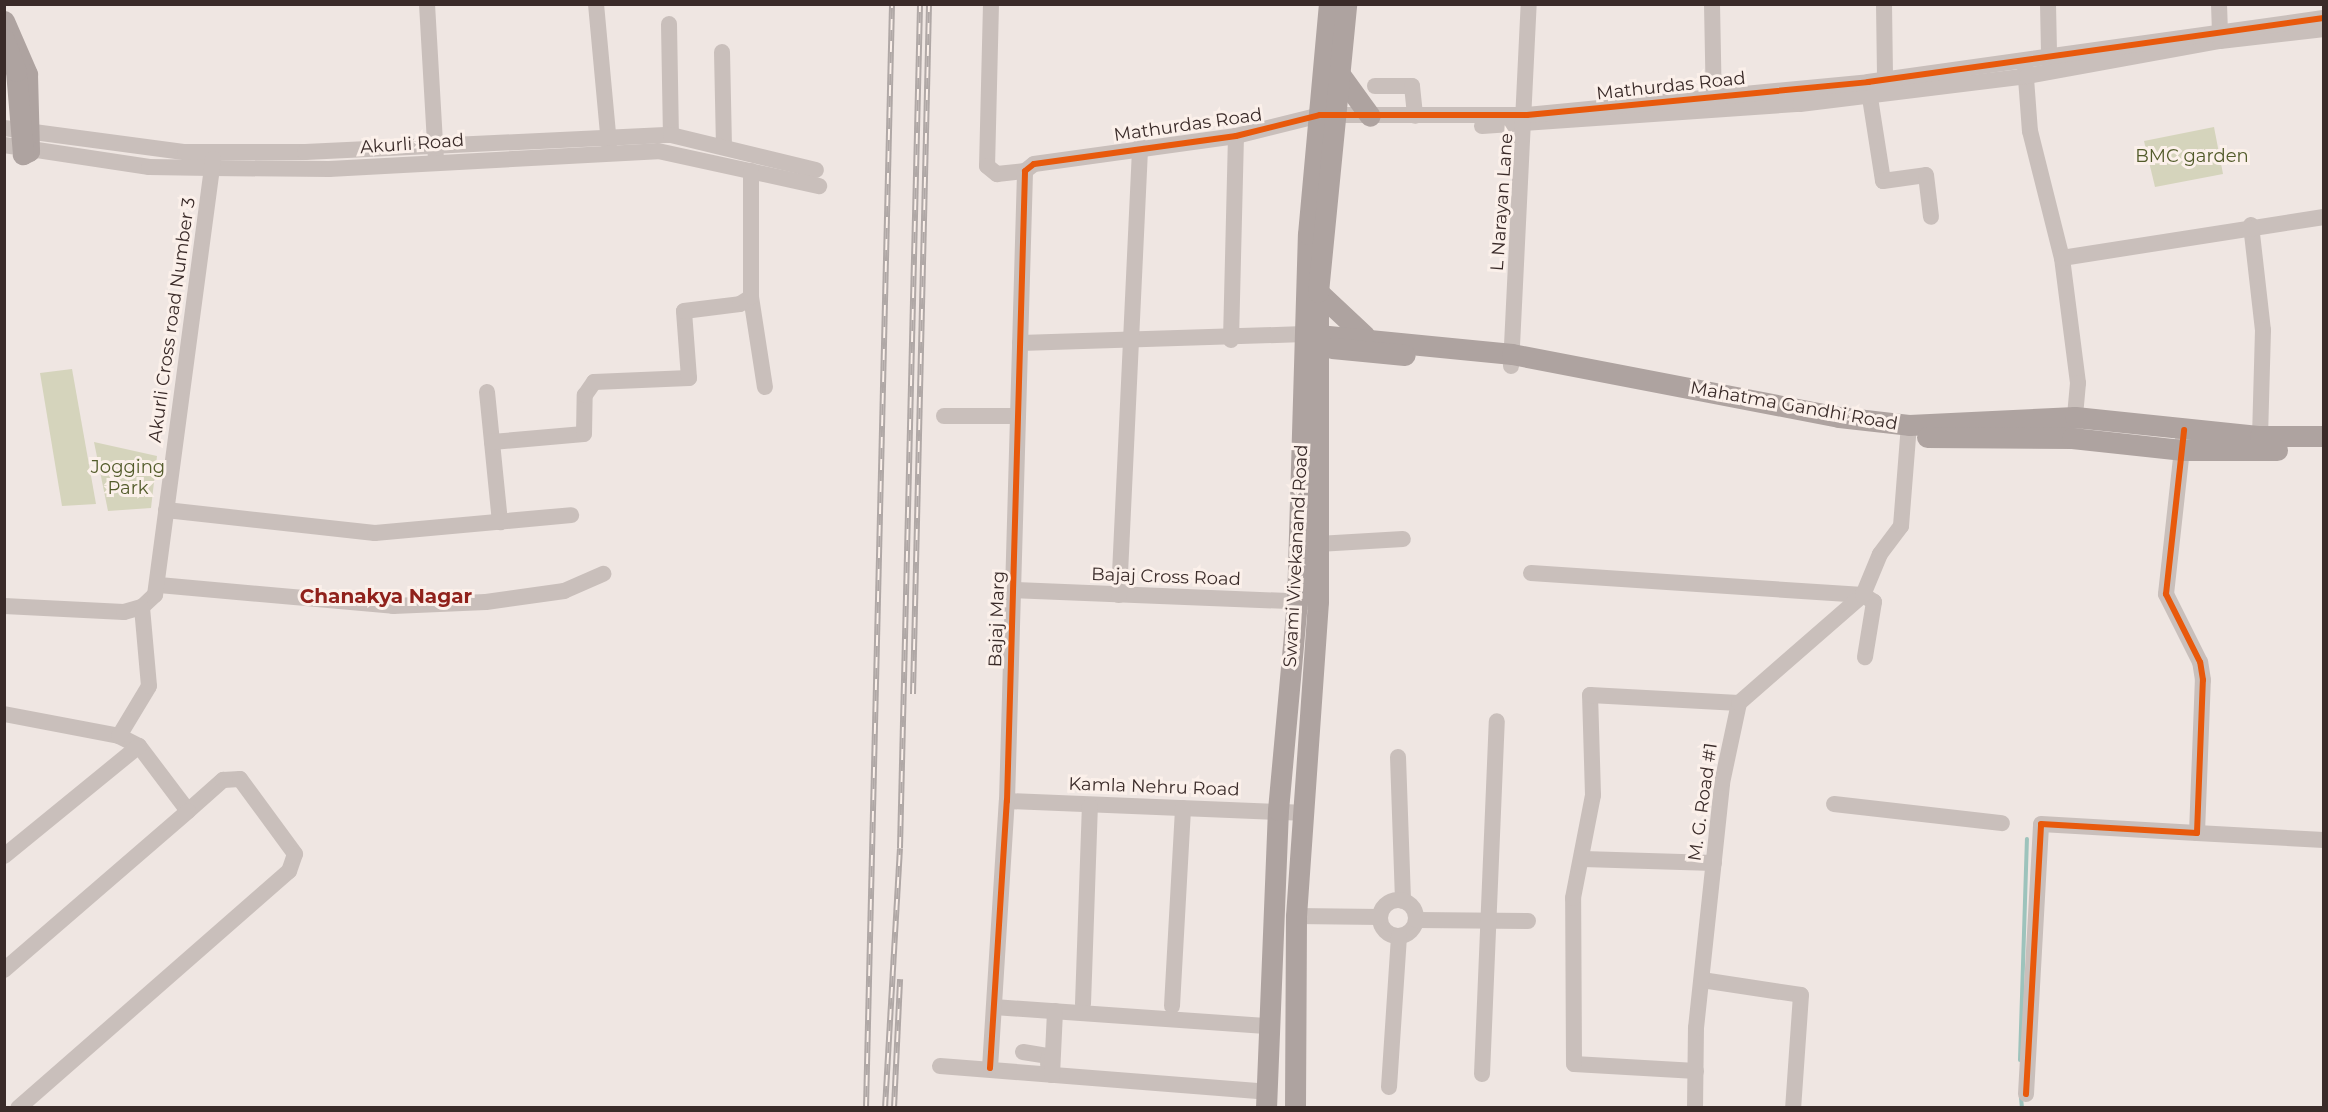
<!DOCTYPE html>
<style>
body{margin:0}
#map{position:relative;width:2328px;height:1112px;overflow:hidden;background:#efe6e2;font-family:Montserrat,sans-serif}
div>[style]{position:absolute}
.green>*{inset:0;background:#d5d4bc}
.stream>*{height:4px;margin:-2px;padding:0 2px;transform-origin:2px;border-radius:2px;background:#9dc3bc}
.minor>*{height:16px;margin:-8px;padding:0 8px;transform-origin:8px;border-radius:8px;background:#c9bfbb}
.minor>.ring{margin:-8px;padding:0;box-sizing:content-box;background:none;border:16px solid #c9bfbb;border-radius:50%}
.major>*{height:21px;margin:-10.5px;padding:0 10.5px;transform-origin:10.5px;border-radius:10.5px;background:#aea3a0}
.rail>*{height:6px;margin-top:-3px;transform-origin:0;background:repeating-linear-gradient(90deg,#fbf0ea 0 11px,#b0a8a6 0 22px);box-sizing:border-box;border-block:2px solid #b0a8a6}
.cycleway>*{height:6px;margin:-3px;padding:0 3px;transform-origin:3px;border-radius:3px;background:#e8590c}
span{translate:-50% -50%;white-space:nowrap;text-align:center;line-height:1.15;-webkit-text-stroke:6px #fbf0ea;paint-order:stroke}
.street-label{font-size:18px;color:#3a2b29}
.park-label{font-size:18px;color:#525b2a}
.neighbourhood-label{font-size:20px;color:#90211b;font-weight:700}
.frame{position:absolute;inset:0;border:6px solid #3a2b29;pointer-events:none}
</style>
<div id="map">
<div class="green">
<i style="clip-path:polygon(2214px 127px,2223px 174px,2155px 187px,2144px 141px)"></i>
<i style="clip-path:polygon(72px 369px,96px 504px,62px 506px,40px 373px)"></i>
<i style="clip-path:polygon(94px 442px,157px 456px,151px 508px,108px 511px)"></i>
</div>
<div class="stream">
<i style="left:2020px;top:1060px;width:221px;rotate:-88.2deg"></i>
<i style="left:2021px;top:1097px;width:11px;rotate:85deg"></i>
</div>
<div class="minor">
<i style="left:427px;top:4px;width:154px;rotate:86.7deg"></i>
<i style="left:596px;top:4px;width:141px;rotate:84.7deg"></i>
<i style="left:991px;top:4px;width:162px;rotate:91.4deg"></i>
<i style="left:987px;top:166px;width:13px;rotate:39deg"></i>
<i style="left:997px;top:174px;width:28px;rotate:-6deg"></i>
<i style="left:1712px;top:4px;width:105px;rotate:88.9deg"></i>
<i style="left:1884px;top:4px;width:73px;rotate:89.2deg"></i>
<i style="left:2048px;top:4px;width:48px;rotate:88.8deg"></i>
<i style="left:2219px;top:4px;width:36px;rotate:88deg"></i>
<i style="left:669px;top:24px;width:111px;rotate:89deg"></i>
<i style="left:722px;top:52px;width:94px;rotate:88.8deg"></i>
<i style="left:2025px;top:65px;width:66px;rotate:85.7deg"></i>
<i style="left:2030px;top:131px;width:131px;rotate:75.9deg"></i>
<i style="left:2062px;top:258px;width:126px;rotate:82.7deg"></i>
<i style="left:2078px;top:383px;width:44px;rotate:95.2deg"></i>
<i style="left:1868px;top:85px;width:97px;rotate:81.1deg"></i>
<i style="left:1883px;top:181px;width:43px;rotate:-7.9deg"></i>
<i style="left:1926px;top:175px;width:42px;rotate:83.2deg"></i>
<i style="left:1375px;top:86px;width:37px"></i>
<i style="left:1412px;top:86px;width:30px;rotate:84deg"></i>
<i style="left:1482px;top:126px;width:319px;rotate:-4deg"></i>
<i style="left:1800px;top:104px;width:229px;rotate:-7deg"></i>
<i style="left:2027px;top:76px;width:196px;rotate:-10.3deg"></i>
<i style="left:2220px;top:41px;width:105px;rotate:-6.6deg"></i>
<i style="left:4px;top:128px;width:183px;rotate:7.6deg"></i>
<i style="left:185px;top:152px;width:120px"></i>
<i style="left:305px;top:152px;width:366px;rotate:-2.7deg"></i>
<i style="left:671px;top:135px;width:149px;rotate:13.6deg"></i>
<i style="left:4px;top:145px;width:147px;rotate:8.6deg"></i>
<i style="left:149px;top:167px;width:63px;rotate:0.9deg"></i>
<i style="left:212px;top:168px;width:117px;rotate:0.5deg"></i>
<i style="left:329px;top:169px;width:329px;rotate:-3.1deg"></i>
<i style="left:658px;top:151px;width:165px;rotate:12.3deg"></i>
<i style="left:1025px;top:171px;width:11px;rotate:-38deg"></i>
<i style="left:1034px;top:164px;width:204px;rotate:-7.9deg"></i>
<i style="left:1236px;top:136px;width:87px;rotate:-14deg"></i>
<i style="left:1320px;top:115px;width:207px"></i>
<i style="left:1527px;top:115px;width:343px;rotate:-5.5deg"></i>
<i style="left:1868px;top:82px;width:460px;rotate:-8deg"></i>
<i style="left:2251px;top:225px;width:106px;rotate:83.5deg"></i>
<i style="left:2263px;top:330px;width:106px;rotate:91.6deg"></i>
<i style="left:2062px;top:258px;width:265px;rotate:-8.9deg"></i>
<i style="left:751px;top:297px;width:91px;rotate:81.2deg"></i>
<i style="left:1231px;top:340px;width:204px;rotate:-88.6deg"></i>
<i style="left:1020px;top:343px;width:284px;rotate:-1.8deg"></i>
<i style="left:1511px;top:366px;width:362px;rotate:-87.2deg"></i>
<i style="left:487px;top:392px;width:131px;rotate:84.3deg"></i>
<i style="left:944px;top:416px;width:74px"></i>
<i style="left:492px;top:442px;width:92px;rotate:-5deg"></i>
<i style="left:584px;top:434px;width:39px;rotate:-89deg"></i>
<i style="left:585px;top:395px;width:16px;rotate:-55deg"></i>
<i style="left:594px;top:382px;width:95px;rotate:-2.4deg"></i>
<i style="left:689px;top:378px;width:67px;rotate:-94.3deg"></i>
<i style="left:684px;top:311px;width:56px;rotate:-7.1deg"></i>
<i style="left:740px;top:304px;width:13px;rotate:-32deg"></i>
<i style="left:751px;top:297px;width:126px;rotate:-90deg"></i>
<i style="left:166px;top:510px;width:210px;rotate:6.3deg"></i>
<i style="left:375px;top:533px;width:197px;rotate:-5.2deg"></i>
<i style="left:1318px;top:544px;width:85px;rotate:-3.4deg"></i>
<i style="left:1531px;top:573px;width:333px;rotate:3.8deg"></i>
<i style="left:1863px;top:595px;width:13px;rotate:32deg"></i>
<i style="left:1874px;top:602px;width:56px;rotate:99.3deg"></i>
<i style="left:159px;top:585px;width:235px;rotate:5.1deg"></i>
<i style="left:393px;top:606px;width:93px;rotate:-2.5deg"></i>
<i style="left:486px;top:602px;width:79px;rotate:-8deg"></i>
<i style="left:564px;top:591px;width:43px;rotate:-23.6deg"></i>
<i style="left:1013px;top:590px;width:295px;rotate:2.3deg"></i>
<i style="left:1119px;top:595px;width:449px;rotate:-87.3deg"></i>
<i style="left:4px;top:606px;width:120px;rotate:2.9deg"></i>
<i style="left:124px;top:612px;width:19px;rotate:-16deg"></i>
<i style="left:142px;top:607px;width:18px;rotate:-43deg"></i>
<i style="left:155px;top:595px;width:440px;rotate:-82.4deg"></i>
<i style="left:4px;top:714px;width:117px;rotate:10.8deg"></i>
<i style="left:119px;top:736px;width:22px;rotate:27deg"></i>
<i style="left:139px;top:746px;width:81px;rotate:53deg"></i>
<i style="left:188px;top:811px;width:47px;rotate:-41.5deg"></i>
<i style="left:223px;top:780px;width:17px;rotate:-3deg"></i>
<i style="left:240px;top:779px;width:93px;rotate:53.7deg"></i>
<i style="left:295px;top:854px;width:18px;rotate:109deg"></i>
<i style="left:289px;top:871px;width:360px;rotate:138.8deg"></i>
<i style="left:119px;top:736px;width:58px;rotate:-59deg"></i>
<i style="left:149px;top:686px;width:79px;rotate:-95.1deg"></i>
<i style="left:1398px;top:757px;width:144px;rotate:88deg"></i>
<i style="left:1007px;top:801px;width:294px;rotate:2.3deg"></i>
<i style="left:1834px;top:804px;width:169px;rotate:6.5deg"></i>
<i style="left:2197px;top:833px;width:127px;rotate:3.2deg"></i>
<i style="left:4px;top:856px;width:174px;rotate:-39.2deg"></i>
<i style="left:1583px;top:859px;width:131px;rotate:1.7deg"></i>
<i class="ring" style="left:1380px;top:900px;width:20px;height:20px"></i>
<i style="left:1296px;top:916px;width:84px;rotate:0.7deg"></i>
<i style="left:1416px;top:920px;width:112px;rotate:0.5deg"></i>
<i style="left:4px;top:970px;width:243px;rotate:-40.8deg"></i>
<i style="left:1702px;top:980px;width:100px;rotate:8.6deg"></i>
<i style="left:1801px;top:995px;width:113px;rotate:94deg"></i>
<i style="left:1083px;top:1004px;width:198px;rotate:-88deg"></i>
<i style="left:1172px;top:1006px;width:198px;rotate:-86.8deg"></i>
<i style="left:994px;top:1007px;width:276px;rotate:4deg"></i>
<i style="left:1023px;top:1052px;width:26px;rotate:9deg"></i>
<i style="left:1049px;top:1056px;width:9px;rotate:96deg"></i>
<i style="left:940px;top:1066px;width:328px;rotate:4.5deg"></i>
<i style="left:990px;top:1068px;width:268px;rotate:-86.4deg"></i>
<i style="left:1007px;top:801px;width:630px;rotate:-88.36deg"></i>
<i style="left:1696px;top:1071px;width:122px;rotate:-176.7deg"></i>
<i style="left:1574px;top:1064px;width:166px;rotate:-90.3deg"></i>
<i style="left:1573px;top:898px;width:105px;rotate:-79deg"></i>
<i style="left:1593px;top:795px;width:100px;rotate:-91.7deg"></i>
<i style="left:1590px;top:695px;width:149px;rotate:3.1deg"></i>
<i style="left:1482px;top:1074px;width:353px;rotate:-87.6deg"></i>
<i style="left:1052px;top:1075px;width:64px;rotate:-87.3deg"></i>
<i style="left:1389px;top:1087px;width:151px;rotate:-86.2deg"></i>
<i style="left:2026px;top:1094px;width:270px;rotate:-86.8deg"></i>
<i style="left:2041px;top:824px;width:156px;rotate:3.3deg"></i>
<i style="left:2197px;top:833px;width:153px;rotate:-87.8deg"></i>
<i style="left:2203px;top:680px;width:18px;rotate:-99deg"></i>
<i style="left:2200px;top:662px;width:76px;rotate:-116.6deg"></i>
<i style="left:2166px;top:594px;width:165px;rotate:-83.7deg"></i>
<i style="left:1695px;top:1108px;width:80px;rotate:-89.3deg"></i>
<i style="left:1696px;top:1028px;width:246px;rotate:-83.9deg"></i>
<i style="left:1722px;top:783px;width:82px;rotate:-78deg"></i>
<i style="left:1739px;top:703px;width:164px;rotate:-41.1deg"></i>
<i style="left:1863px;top:595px;width:44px;rotate:-67.5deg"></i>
<i style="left:1880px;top:554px;width:35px;rotate:-53deg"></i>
<i style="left:1901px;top:526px;width:101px;rotate:-85.5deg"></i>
</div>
<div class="major">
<i style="left:4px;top:21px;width:58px;rotate:66.5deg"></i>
<i style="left:27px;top:74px;width:77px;rotate:88.5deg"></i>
<i style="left:29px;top:151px;width:7px;rotate:153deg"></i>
<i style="left:23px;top:154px;width:83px;rotate:-94.8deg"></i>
<i style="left:16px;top:71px;width:34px;rotate:-111deg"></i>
<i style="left:1341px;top:76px;width:49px;rotate:54.1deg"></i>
<i style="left:1318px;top:292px;width:64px;rotate:43.1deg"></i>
<i style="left:1308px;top:334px;width:205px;rotate:5.6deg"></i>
<i style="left:1512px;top:354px;width:333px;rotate:10.9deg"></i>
<i style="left:1839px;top:417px;width:70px;rotate:6.5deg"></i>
<i style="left:1909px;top:425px;width:166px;rotate:-2.8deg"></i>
<i style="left:2075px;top:417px;width:186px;rotate:5.9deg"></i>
<i style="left:2260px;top:436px;width:64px"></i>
<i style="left:1332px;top:348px;width:73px;rotate:5.5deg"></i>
<i style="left:1927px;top:437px;width:145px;rotate:0.4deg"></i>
<i style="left:2072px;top:438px;width:112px;rotate:6.2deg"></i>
<i style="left:2183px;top:450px;width:94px"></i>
<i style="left:1266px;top:1108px;width:298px;rotate:-87.7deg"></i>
<i style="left:1278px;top:810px;width:209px;rotate:-84.8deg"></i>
<i style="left:1297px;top:602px;width:368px;rotate:-88.3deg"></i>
<i style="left:1308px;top:234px;width:231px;rotate:-84.8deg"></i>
<i style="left:1295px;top:1108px;width:192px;rotate:-89.7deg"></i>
<i style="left:1296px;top:916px;width:316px;rotate:-86deg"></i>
<i style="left:1318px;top:601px;width:309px;rotate:-90deg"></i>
<i style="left:1318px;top:292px;width:289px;rotate:-84.4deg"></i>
</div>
<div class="rail">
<i style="left:913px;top:694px;width:690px;rotate:-88.67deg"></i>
<i style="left:866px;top:1108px;width:1104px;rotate:-88.65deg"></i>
<i style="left:885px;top:1108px;width:260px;rotate:-86.7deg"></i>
<i style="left:900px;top:848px;width:844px;rotate:-88.64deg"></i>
<i style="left:894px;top:1108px;width:129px;rotate:-87.3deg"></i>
</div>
<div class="cycleway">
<i style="left:990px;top:1068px;width:268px;rotate:-86.4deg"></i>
<i style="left:1007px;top:801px;width:630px;rotate:-88.36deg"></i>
<i style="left:1025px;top:171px;width:11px;rotate:-38deg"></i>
<i style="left:1034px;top:164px;width:204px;rotate:-7.9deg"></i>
<i style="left:1236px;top:136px;width:87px;rotate:-14deg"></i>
<i style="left:1320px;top:115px;width:207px"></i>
<i style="left:1527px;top:115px;width:343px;rotate:-5.5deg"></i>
<i style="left:1868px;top:82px;width:460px;rotate:-8deg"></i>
<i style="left:2026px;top:1094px;width:270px;rotate:-86.8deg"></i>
<i style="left:2041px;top:824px;width:156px;rotate:3.3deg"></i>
<i style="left:2197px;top:833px;width:153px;rotate:-87.8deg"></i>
<i style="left:2203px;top:680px;width:18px;rotate:-99deg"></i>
<i style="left:2200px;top:662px;width:76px;rotate:-116.6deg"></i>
<i style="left:2166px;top:594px;width:165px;rotate:-83.7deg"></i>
</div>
<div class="street-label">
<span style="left:1671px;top:86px;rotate:-6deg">Mathurdas Road</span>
<span style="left:1188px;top:125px;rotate:-8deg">Mathurdas Road</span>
<span style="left:412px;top:144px;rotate:-4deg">Akurli Road</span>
<span style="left:1502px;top:202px;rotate:-86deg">L Narayan Lane</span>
<span style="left:172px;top:320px;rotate:-82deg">Akurli Cross road Number 3</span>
<span style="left:1794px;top:406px;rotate:10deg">Mahatma Gandhi Road</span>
<span style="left:1296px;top:556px;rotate:-87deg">Swami Vivekanand Road</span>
<span style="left:1166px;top:577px;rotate:2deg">Bajaj Cross Road</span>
<span style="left:997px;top:619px;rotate:-88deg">Bajaj Marg</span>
<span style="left:1154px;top:787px;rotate:2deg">Kamla Nehru Road</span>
<span style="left:1703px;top:802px;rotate:-82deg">M. G. Road #1</span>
</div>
<div class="park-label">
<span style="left:2192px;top:156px">BMC garden</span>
<span style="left:128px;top:478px">Jogging<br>Park</span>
</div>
<div class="neighbourhood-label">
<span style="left:386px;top:596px">Chanakya Nagar</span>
</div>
<div class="frame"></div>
</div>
